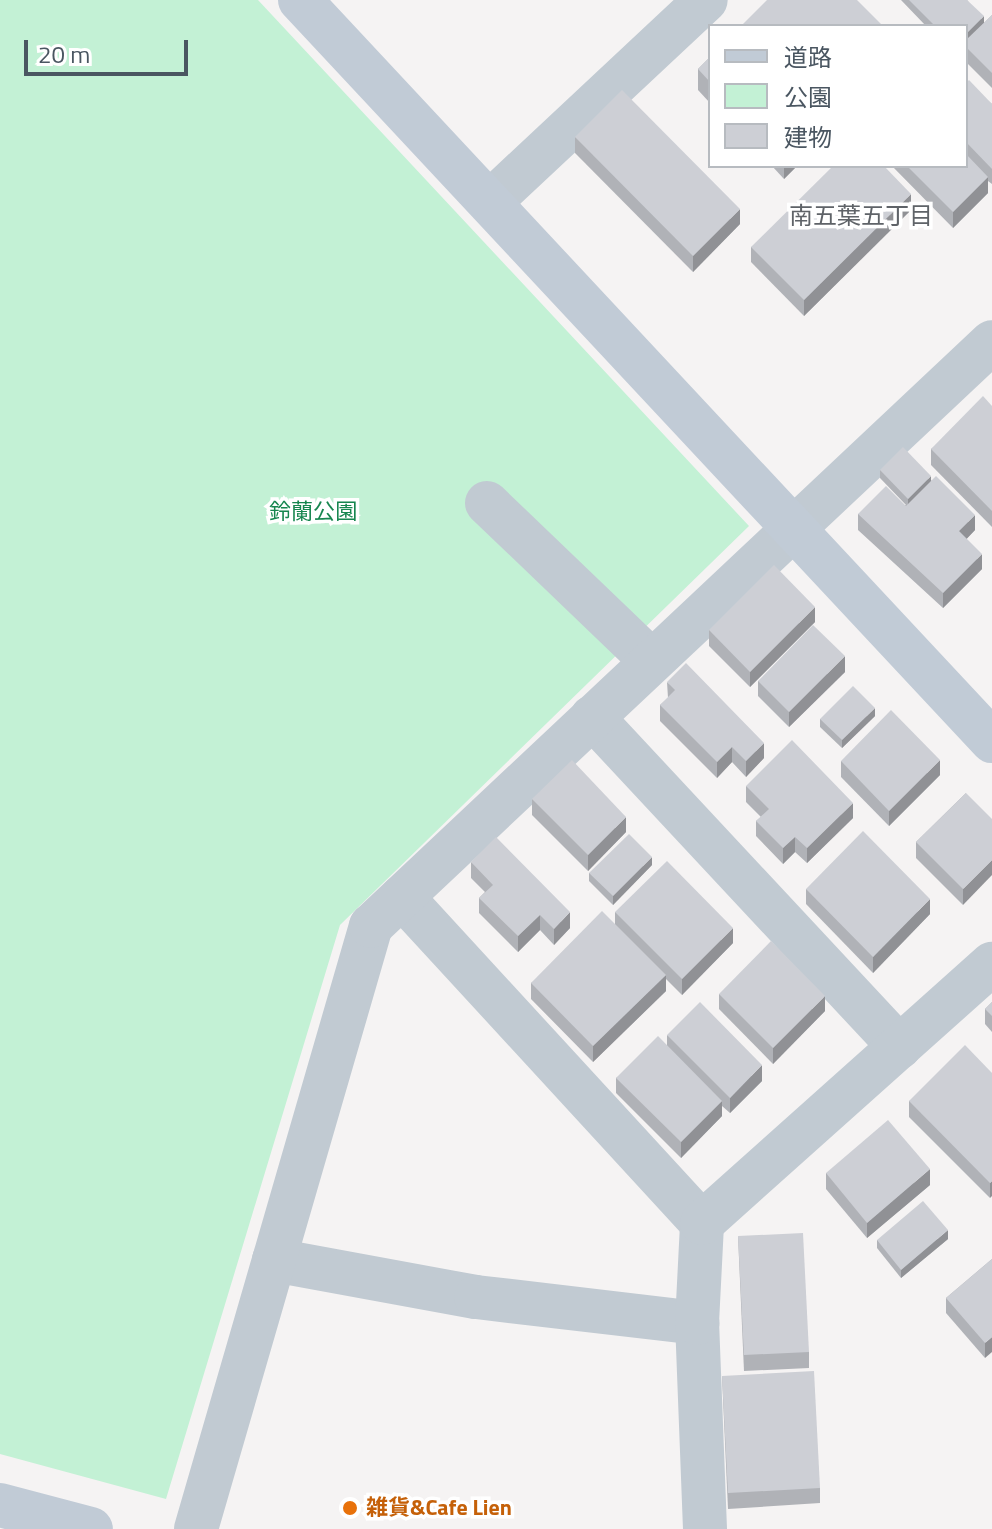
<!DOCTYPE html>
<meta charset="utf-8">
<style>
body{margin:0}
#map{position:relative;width:992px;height:1529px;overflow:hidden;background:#f5f3f3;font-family:"Titillium Web","Noto Sans JP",sans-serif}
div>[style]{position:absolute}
.green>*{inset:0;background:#c3f1d5}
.street>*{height:44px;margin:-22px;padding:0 22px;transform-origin:22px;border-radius:22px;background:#c1cad2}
.secondary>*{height:44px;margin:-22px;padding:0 22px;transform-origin:22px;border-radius:22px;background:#c1cbd6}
.wall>*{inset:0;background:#b0b2b7}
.shaded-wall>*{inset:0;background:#909195}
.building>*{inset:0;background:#cdcfd5}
.dots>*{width:22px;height:22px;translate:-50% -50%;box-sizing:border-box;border:4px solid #fff;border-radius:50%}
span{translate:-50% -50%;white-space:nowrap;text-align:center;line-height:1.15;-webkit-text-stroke:7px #fff;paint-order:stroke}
.park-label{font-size:22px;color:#17864f}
.food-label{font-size:22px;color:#c56008;font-weight:700}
.left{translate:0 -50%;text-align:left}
.neighbourhood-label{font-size:24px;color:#5f6368}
.legend{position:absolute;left:708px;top:24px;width:260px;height:144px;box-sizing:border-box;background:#fff;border:2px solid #b7bbc0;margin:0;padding:10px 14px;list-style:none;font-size:24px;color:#4a5661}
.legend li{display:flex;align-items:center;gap:16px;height:40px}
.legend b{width:40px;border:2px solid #b7bbc0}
.scale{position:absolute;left:24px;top:40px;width:164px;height:36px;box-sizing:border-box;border:4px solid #4a5661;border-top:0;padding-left:10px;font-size:24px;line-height:28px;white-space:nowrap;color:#4a5661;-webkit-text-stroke:6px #fff;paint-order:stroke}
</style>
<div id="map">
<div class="green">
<i style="clip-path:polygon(0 0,258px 0,749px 526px,340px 925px,166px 1499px,0 1454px)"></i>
</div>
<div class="street">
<i style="left:491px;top:201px;width:294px;rotate:-43.1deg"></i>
<i style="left:487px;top:503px;width:228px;rotate:43.8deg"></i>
<i style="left:592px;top:717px;width:451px;rotate:47deg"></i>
<i style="left:402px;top:897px;width:443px;rotate:47.4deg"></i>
<i style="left:274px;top:1260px;width:205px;rotate:10.4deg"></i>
<i style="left:476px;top:1297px;width:223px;rotate:6.7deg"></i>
<i style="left:196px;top:1529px;width:628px;rotate:-73.82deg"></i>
<i style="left:371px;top:926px;width:852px;rotate:-43.24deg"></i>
<i style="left:705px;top:1529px;width:206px;rotate:-92.2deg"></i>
<i style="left:697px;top:1323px;width:100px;rotate:-87.1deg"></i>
<i style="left:702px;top:1223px;width:389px;rotate:-41.8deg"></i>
</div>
<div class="secondary">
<i style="left:300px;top:0;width:1014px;rotate:46.96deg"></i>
<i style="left:0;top:1505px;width:94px;rotate:14.8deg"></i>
</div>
<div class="wall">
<i style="clip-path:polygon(901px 0,967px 0,984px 23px,992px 15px,992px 88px,966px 62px,966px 26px,926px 26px)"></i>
<i style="clip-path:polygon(710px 57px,710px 103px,698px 90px,698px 69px)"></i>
<i style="clip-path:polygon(966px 83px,992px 104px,992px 184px,988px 181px,988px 193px,953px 228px,892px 166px,966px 166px)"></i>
<i style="clip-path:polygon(575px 137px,740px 224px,693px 272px,575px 153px)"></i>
<i style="clip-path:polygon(772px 166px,797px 166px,784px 179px)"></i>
<i style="clip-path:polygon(911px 210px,804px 316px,751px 262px,751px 247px)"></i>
<i style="clip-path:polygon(992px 406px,992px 527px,931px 465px,931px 449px)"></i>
<i style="clip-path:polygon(880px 470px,931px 480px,975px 530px,966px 539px,982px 569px,943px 608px,858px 530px,858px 514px,906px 505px,880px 478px)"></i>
<i style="clip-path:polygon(815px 622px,750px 687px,709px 646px,709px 630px)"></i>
<i style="clip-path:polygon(845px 672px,789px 727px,758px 696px,758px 681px)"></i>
<i style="clip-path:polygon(667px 682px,764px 758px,746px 777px,732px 762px,717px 778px,660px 721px,660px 705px,668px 698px)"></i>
<i style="clip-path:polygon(875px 716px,842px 748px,820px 727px,820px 719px)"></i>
<i style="clip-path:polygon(841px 761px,940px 775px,889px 826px,841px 777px)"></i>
<i style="clip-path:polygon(746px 786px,853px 818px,807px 863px,795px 852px,783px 864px,756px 836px,756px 821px,761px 817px,746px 802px)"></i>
<i style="clip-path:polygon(966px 793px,963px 905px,916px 858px,916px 842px)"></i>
<i style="clip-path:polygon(532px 799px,626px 832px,588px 871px,532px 815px)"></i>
<i style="clip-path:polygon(471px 862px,570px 928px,554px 945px,540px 930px,518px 952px,479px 913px,479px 898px,485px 892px,471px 878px)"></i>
<i style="clip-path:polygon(652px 865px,613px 905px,589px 881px,589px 873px)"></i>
<i style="clip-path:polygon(806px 889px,930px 914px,873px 973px,806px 904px)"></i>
<i style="clip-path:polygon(615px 912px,733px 943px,682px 995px,666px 979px,666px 991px,593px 1062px,531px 999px,531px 983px,615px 924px)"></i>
<i style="clip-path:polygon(719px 994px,825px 1011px,773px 1064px,719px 1009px)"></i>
<i style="clip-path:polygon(992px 1002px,992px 1032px,985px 1024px,985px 1009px)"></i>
<i style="clip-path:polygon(667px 1035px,762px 1081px,730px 1113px,722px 1106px,722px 1116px,681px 1158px,616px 1093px,616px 1078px,667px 1045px)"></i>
<i style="clip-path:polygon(992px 1073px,990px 1198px,909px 1117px,909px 1101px)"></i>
<i style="clip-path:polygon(826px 1173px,930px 1185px,867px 1238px,826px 1189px)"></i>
<i style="clip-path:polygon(738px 1236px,809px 1352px,809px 1368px,744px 1371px)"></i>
<i style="clip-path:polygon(948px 1239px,901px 1278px,877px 1248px,877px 1240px)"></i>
<i style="clip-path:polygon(992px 1259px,985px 1358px,946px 1313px,946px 1298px)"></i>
<i style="clip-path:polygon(722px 1376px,820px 1488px,820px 1503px,728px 1509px)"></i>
</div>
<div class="shaded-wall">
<i style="clip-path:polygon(984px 16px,984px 25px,966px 42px,966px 34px)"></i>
<i style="clip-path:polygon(784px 166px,797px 166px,784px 179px)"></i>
<i style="clip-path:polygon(988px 177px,988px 193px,953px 228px,953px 212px)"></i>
<i style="clip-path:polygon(911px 194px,911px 210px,804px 316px,804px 300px)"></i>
<i style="clip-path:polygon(740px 209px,740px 224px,693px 272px,693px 256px)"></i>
<i style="clip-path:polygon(931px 476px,931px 484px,908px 507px,908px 499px)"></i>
<i style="clip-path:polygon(975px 515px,975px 530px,959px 547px,959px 531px)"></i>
<i style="clip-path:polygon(982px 554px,982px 569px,943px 608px,943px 593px)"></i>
<i style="clip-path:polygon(815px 607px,815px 622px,750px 687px,750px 672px)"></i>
<i style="clip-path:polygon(845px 656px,845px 672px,789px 727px,789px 712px)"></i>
<i style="clip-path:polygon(875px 708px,875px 716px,842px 748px,842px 740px)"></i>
<i style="clip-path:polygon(764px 743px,764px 758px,746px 777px,746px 761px)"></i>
<i style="clip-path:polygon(732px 747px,732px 762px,717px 778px,717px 762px)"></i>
<i style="clip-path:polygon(940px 760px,940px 775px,889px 826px,889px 811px)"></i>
<i style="clip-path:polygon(853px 803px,853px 818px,807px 863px,807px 848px)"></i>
<i style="clip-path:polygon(626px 817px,626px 832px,588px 871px,588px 855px)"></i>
<i style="clip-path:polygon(795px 837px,795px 852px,783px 864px,783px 848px)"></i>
<i style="clip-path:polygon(652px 857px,652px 865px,613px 905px,613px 896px)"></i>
<i style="clip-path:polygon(992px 860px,992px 875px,963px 905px,963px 889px)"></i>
<i style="clip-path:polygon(930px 899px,930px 914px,873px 973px,873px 957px)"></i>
<i style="clip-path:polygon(570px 912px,570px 928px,554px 945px,554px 929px)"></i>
<i style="clip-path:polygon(540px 915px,540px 930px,518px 952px,518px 936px)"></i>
<i style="clip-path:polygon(733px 928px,733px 943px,682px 995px,682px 979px)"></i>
<i style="clip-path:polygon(666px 975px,666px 991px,593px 1062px,593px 1046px)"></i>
<i style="clip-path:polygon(825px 996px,825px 1011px,773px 1064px,773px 1048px)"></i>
<i style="clip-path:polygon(762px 1065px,762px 1081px,730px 1113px,730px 1098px)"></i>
<i style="clip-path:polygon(722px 1101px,722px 1116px,681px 1158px,681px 1142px)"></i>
<i style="clip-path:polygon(930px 1169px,930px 1185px,867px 1238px,867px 1223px)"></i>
<i style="clip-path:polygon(992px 1181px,992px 1196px,990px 1198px,990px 1183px)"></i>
<i style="clip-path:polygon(948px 1230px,948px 1239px,901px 1278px,901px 1270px)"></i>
<i style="clip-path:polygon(992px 1337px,992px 1352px,985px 1358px,985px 1343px)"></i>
</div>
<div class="building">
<i style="clip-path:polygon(767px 0,857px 0,883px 26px,741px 26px)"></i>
<i style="clip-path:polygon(909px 0,967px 0,984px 16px,966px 34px,966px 26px,935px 26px)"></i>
<i style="clip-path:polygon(992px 15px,992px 73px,966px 47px,966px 40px)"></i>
<i style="clip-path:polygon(710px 57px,710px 82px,698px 69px)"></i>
<i style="clip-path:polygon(969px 80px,992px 104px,992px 169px,966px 142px,966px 83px)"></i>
<i style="clip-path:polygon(622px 90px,740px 209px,693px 256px,575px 137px)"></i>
<i style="clip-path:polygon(966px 154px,988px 177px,953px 212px,907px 166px,966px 166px)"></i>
<i style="clip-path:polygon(833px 166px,884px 166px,911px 194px,804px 300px,751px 247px)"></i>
<i style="clip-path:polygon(983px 396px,992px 406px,992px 511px,931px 449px)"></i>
<i style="clip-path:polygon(903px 447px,931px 476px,908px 499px,880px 470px)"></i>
<i style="clip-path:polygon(936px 476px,975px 515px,959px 531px,982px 554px,943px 593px,858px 514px,886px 486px,906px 506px)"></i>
<i style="clip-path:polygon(774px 565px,815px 607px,750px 672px,709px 630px)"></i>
<i style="clip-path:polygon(813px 625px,845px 656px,789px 712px,758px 681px)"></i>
<i style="clip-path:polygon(686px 663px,764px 743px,746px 761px,732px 747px,717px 762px,660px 705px,675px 690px,667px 682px)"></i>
<i style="clip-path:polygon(853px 686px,875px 708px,842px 740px,820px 719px)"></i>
<i style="clip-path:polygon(891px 710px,940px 760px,889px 811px,841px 761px)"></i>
<i style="clip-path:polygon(792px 740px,853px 803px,807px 848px,795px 837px,783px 848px,756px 821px,769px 809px,746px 786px)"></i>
<i style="clip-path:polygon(572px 760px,626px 817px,588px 855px,532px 799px)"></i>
<i style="clip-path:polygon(966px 793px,992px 819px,992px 860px,963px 889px,916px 842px)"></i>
<i style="clip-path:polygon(863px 831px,930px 899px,873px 957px,806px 889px)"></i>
<i style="clip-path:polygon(629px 834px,652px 857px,613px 896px,589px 873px)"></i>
<i style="clip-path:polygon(496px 837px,570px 912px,554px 929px,540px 915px,518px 936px,479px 898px,493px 885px,471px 862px)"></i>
<i style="clip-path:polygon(667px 861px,733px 928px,682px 979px,615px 912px)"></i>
<i style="clip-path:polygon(602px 911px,666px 975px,593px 1046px,531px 983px)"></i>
<i style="clip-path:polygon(771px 941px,825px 996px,773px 1048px,719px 994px)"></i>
<i style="clip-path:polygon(700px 1002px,762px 1065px,730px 1098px,667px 1035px)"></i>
<i style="clip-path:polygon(992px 1002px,992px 1016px,985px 1009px)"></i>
<i style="clip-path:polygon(658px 1036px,722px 1101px,681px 1142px,616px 1078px)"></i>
<i style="clip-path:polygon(965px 1045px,992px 1073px,992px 1181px,990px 1183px,909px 1101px)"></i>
<i style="clip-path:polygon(888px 1120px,930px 1169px,867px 1223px,826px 1173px)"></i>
<i style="clip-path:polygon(923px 1201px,948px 1230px,901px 1270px,877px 1240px)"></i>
<i style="clip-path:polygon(803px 1233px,809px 1352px,744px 1355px,738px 1236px)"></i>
<i style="clip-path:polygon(992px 1259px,992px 1337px,985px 1343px,946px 1298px)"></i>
<i style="clip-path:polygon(814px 1371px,820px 1488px,728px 1493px,722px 1376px)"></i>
</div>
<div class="dots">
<i style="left:350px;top:1508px;background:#e8710a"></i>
</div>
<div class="park-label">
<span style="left:313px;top:512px">鈴蘭公園</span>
</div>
<div class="food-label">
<span class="left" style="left:366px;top:1508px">雑貨&amp;Cafe Lien</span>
</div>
<div class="neighbourhood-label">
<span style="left:861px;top:216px">南五葉五丁目</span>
</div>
<ul class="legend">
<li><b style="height:10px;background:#c1cbd6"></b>道路</li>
<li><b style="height:22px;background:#c3f1d5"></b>公園</li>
<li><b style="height:22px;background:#cdcfd5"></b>建物</li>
</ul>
<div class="scale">20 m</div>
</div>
